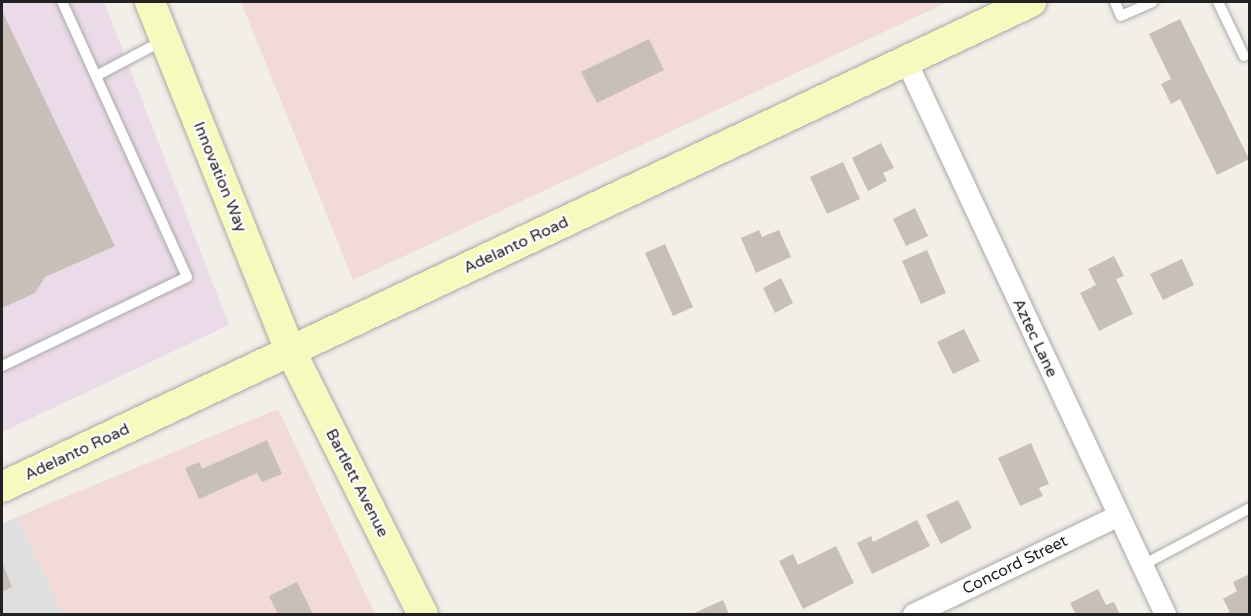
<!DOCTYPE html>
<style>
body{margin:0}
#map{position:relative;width:1251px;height:616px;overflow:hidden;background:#f2efe9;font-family:"Varela Round",sans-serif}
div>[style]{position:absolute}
.residential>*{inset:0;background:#e0dfdf}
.commercial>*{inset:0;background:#f2dad9}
.industrial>*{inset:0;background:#ebdbe8}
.building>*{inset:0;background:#c7bfb8}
.roads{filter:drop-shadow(0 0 2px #a9a9a9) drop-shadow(0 0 2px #a9a9a9)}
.lane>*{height:10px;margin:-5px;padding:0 5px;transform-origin:5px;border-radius:5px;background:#fff}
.street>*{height:21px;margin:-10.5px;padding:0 10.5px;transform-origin:10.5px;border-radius:10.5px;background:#fff}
.secondary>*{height:30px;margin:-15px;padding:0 15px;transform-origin:15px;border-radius:15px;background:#f7fabf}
span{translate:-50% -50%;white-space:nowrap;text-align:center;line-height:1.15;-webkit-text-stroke:4.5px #fff;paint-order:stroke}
.street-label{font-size:16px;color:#222}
.frame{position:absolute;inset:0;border:3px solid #222;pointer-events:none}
</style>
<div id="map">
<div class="residential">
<i style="clip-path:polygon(17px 517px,63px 614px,2px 614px,2px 524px)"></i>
</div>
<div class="commercial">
<i style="clip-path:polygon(241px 2px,948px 2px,353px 280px)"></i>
<i style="clip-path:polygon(278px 409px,375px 614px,63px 614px,17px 517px)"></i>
</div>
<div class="industrial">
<i style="clip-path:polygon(2px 2px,104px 2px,229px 325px,2px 432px)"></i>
</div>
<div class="building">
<i style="clip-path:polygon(2px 11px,115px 246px,45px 277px,35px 293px,2px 308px)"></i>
<i style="clip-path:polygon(1180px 19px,1249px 159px,1217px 175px,1180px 99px,1171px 104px,1161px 84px,1171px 79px,1149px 34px)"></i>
<i style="clip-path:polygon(649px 39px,664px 70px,597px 103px,581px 72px)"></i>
<i style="clip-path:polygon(881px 143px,894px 168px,883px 173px,887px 181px,868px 191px,852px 158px)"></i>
<i style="clip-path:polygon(843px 162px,860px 199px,827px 214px,810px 177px)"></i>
<i style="clip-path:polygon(915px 208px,928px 236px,906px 246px,893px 219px)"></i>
<i style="clip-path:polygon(759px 230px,762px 237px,779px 230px,791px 257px,756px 273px,741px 238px)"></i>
<i style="clip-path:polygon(665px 244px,693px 307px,673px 316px,645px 253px)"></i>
<i style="clip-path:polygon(927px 250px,946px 293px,921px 304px,902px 261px)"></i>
<i style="clip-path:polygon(1114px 256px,1124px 276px,1116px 279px,1133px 314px,1099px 331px,1080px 293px,1096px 285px,1088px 269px)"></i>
<i style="clip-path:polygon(1182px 259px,1194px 285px,1163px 300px,1150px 274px)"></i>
<i style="clip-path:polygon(781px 278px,793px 303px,775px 313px,763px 288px)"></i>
<i style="clip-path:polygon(964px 329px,980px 361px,953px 374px,937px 342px)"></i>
<i style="clip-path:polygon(267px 440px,282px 474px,262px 482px,257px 473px,199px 499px,185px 468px,199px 462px,202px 469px)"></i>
<i style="clip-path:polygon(1031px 443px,1049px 484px,1039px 488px,1043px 496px,1020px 506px,998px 458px)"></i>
<i style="clip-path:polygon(958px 500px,972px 528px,941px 544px,926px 515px)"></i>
<i style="clip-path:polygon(917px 520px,930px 546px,872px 574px,857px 543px,871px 536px,873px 542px)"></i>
<i style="clip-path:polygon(836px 546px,854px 583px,803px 609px,779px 561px,793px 554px,798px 565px)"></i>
<i style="clip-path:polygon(2px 562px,12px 587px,2px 592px)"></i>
<i style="clip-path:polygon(1250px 574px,1250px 614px,1225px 614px,1230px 612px,1223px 599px,1237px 591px,1233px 582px)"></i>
<i style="clip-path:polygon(297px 582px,313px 614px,278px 614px,269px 596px)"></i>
<i style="clip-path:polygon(1098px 589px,1106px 605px,1114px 602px,1120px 614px,1076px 614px,1070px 603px)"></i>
<i style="clip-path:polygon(723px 600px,729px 614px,692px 614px)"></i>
</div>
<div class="roads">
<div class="lane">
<i style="left:1115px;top:2px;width:15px;rotate:67deg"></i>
<i style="left:1121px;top:16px;width:34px;rotate:-24deg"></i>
<i style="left:1218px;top:2px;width:60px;rotate:64.3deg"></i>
<i style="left:96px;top:76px;width:75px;rotate:-27.9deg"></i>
<i style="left:2px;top:366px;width:205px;rotate:-25.7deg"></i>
<i style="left:187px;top:277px;width:302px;rotate:-114.4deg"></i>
<i style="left:1141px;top:566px;width:123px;rotate:-28deg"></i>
</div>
<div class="street">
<i style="left:906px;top:61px;width:611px;rotate:64.9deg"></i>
<i style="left:913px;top:614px;width:226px;rotate:-25.7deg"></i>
</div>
<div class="secondary">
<i style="left:150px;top:2px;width:377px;rotate:68.1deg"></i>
<i style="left:291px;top:352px;width:293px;rotate:63.3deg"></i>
<i style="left:2px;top:487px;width:1138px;rotate:-25.24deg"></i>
</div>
</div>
<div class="street-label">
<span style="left:220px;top:177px;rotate:68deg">Innovation Way</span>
<span style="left:516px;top:245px;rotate:-25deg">Adelanto Road</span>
<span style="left:1035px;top:338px;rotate:65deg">Aztec Lane</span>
<span style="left:77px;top:452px;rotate:-25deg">Adelanto Road</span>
<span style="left:357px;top:483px;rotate:63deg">Bartlett Avenue</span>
<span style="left:1015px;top:565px;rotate:-26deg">Concord Street</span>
</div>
<div class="frame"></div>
</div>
